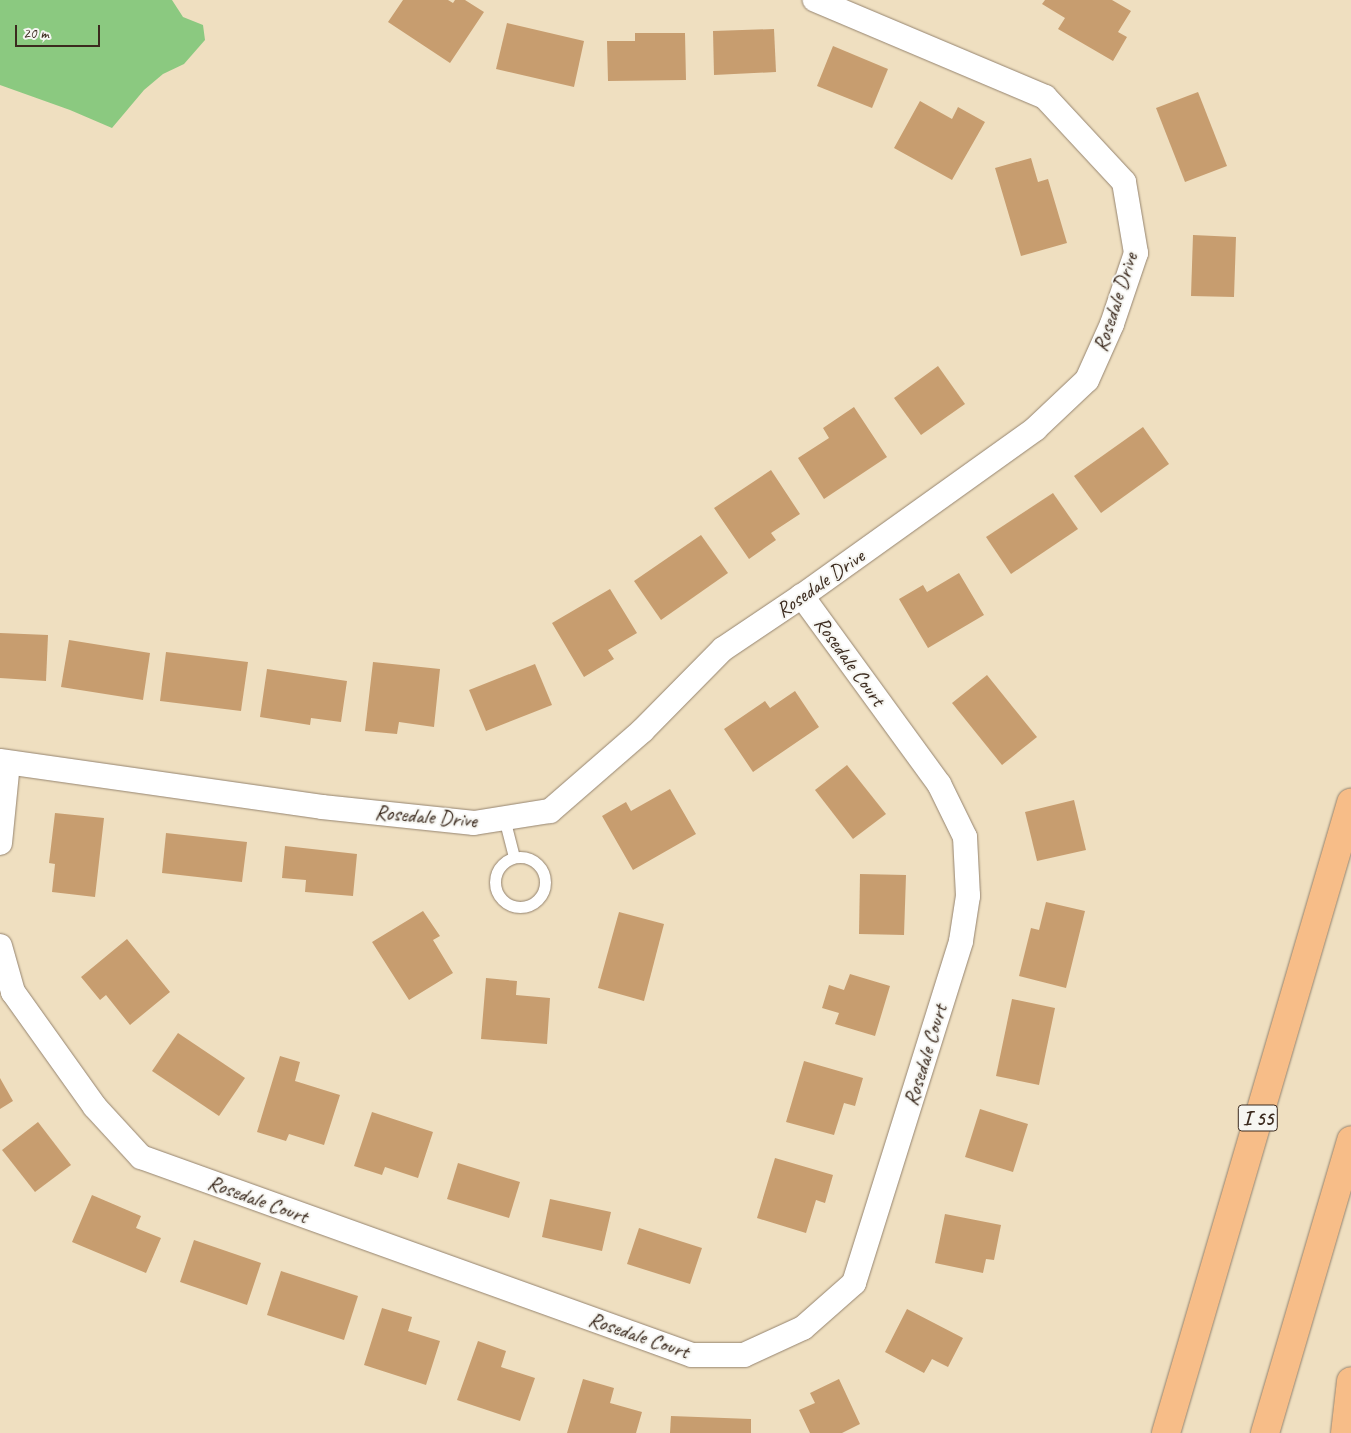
<!DOCTYPE html>
<style>
body{margin:0}
#map{position:relative;width:1351px;height:1433px;overflow:hidden;background:#efdfc0;font-family:Caveat,sans-serif}
div>[style]{position:absolute}
.green>*{inset:0;background:#8bc980}
.building>*{inset:0;background:#c79d6f}
.roads{filter:drop-shadow(0 0 1px #95846f) drop-shadow(0 0 1px #95846f)}
.lane>*{height:11px;margin:-5.5px;padding:0 5.5px;transform-origin:5.5px;border-radius:5.5px;background:#fff}
.lane>.ring{margin:-5.5px;padding:0;box-sizing:content-box;background:none;border:11px solid #fff;border-radius:50%}
.street>*{height:24px;margin:-12px;padding:0 12px;transform-origin:12px;border-radius:12px;background:#fff}
.highway>*{height:28px;margin:-14px;padding:0 14px;transform-origin:14px;border-radius:14px;background:#f7bd88}
span{translate:-50% -50%;white-space:nowrap;text-align:center;line-height:1.15;-webkit-text-stroke:4px #f6f6f2;paint-order:stroke}
.shield-label span{padding:1px 4px;background:#f6f6f2;border:1px solid;border-radius:4px;-webkit-text-stroke-width:0}
.shield-label{font-size:20px;color:#3b2a1e;font-weight:700}
.street-label{font-size:21px;color:#3b2a1e}
.scale{position:absolute;left:15px;top:25px;width:85px;height:22px;box-sizing:border-box;border:2px solid #3b2a1e;border-top:0;padding-left:6px;font-size:15px;line-height:18px;white-space:nowrap;color:#3b2a1e;-webkit-text-stroke:4px #f6f6f2;paint-order:stroke}
</style>
<div id="map">
<div class="green">
<i style="clip-path:polygon(0 0,172px 0,183px 17px,203px 25px,205px 40px,184px 64px,163px 74px,144px 90px,112px 128px,70px 110px,0 85px)"></i>
</div>
<div class="building">
<i style="clip-path:polygon(403px 0,448px 0,453px 3px,455px 0,465px 0,484px 12px,450px 63px,388px 22px)"></i>
<i style="clip-path:polygon(1045px 0,1112px 0,1131px 11px,1118px 32px,1127px 37px,1113px 61px,1058px 29px,1065px 18px,1042px 4px)"></i>
<i style="clip-path:polygon(507px 23px,584px 41px,574px 87px,496px 69px)"></i>
<i style="clip-path:polygon(774px 29px,776px 72px,714px 75px,713px 31px)"></i>
<i style="clip-path:polygon(635px 33px,685px 33px,686px 80px,608px 81px,607px 41px,635px 41px)"></i>
<i style="clip-path:polygon(833px 46px,888px 69px,872px 108px,817px 86px)"></i>
<i style="clip-path:polygon(1198px 92px,1227px 166px,1185px 182px,1156px 108px)"></i>
<i style="clip-path:polygon(920px 101px,952px 119px,958px 107px,985px 122px,952px 180px,894px 148px)"></i>
<i style="clip-path:polygon(1031px 158px,1038px 182px,1048px 179px,1067px 243px,1021px 256px,995px 168px)"></i>
<i style="clip-path:polygon(1193px 235px,1236px 237px,1234px 297px,1191px 296px)"></i>
<i style="clip-path:polygon(938px 366px,965px 404px,921px 435px,894px 398px)"></i>
<i style="clip-path:polygon(854px 407px,887px 457px,824px 499px,798px 458px,829px 438px,823px 428px)"></i>
<i style="clip-path:polygon(1143px 427px,1169px 464px,1101px 513px,1074px 476px)"></i>
<i style="clip-path:polygon(771px 470px,800px 514px,771px 533px,776px 540px,749px 559px,714px 508px)"></i>
<i style="clip-path:polygon(1053px 493px,1078px 529px,1011px 574px,986px 537px)"></i>
<i style="clip-path:polygon(701px 535px,728px 573px,661px 620px,634px 581px)"></i>
<i style="clip-path:polygon(959px 573px,984px 615px,928px 648px,899px 599px,923px 585px,927px 592px)"></i>
<i style="clip-path:polygon(610px 589px,637px 633px,608px 650px,614px 659px,584px 677px,552px 623px)"></i>
<i style="clip-path:polygon(0 633px,48px 635px,46px 681px,0 678px)"></i>
<i style="clip-path:polygon(69px 640px,150px 653px,143px 700px,61px 687px)"></i>
<i style="clip-path:polygon(166px 652px,248px 662px,241px 711px,160px 701px)"></i>
<i style="clip-path:polygon(373px 662px,440px 669px,434px 727px,399px 722px,397px 734px,365px 731px)"></i>
<i style="clip-path:polygon(535px 664px,552px 705px,486px 731px,469px 690px)"></i>
<i style="clip-path:polygon(267px 669px,347px 681px,341px 722px,311px 718px,310px 725px,260px 717px)"></i>
<i style="clip-path:polygon(987px 675px,1037px 737px,1002px 765px,952px 703px)"></i>
<i style="clip-path:polygon(795px 691px,819px 727px,753px 772px,724px 729px,765px 701px,770px 708px)"></i>
<i style="clip-path:polygon(847px 765px,886px 814px,853px 839px,815px 790px)"></i>
<i style="clip-path:polygon(670px 789px,696px 834px,633px 870px,602px 816px,626px 802px,631px 811px)"></i>
<i style="clip-path:polygon(1074px 800px,1086px 850px,1037px 861px,1025px 812px)"></i>
<i style="clip-path:polygon(55px 813px,104px 818px,95px 897px,52px 892px,55px 864px,49px 863px)"></i>
<i style="clip-path:polygon(166px 833px,247px 842px,242px 882px,162px 873px)"></i>
<i style="clip-path:polygon(285px 846px,357px 854px,353px 896px,305px 892px,306px 880px,282px 878px)"></i>
<i style="clip-path:polygon(860px 874px,906px 875px,904px 935px,859px 934px)"></i>
<i style="clip-path:polygon(1046px 902px,1085px 911px,1066px 988px,1019px 976px,1031px 928px,1039px 930px)"></i>
<i style="clip-path:polygon(423px 911px,440px 936px,433px 940px,453px 973px,409px 1000px,372px 942px)"></i>
<i style="clip-path:polygon(619px 912px,664px 924px,644px 1001px,598px 988px)"></i>
<i style="clip-path:polygon(127px 939px,170px 992px,130px 1025px,106px 995px,100px 1000px,81px 977px)"></i>
<i style="clip-path:polygon(850px 974px,890px 986px,875px 1036px,835px 1024px,839px 1013px,822px 1008px,829px 985px,844px 990px)"></i>
<i style="clip-path:polygon(486px 978px,517px 981px,516px 995px,550px 998px,547px 1044px,481px 1039px)"></i>
<i style="clip-path:polygon(1012px 999px,1055px 1008px,1039px 1085px,996px 1076px)"></i>
<i style="clip-path:polygon(178px 1033px,245px 1078px,219px 1116px,152px 1071px)"></i>
<i style="clip-path:polygon(280px 1056px,300px 1062px,295px 1081px,340px 1095px,324px 1145px,289px 1134px,286px 1141px,257px 1132px)"></i>
<i style="clip-path:polygon(804px 1061px,863px 1078px,855px 1106px,844px 1103px,834px 1135px,786px 1122px)"></i>
<i style="clip-path:polygon(0 1078px,13px 1101px,0 1109px)"></i>
<i style="clip-path:polygon(980px 1109px,1028px 1124px,1013px 1172px,965px 1157px)"></i>
<i style="clip-path:polygon(372px 1112px,433px 1132px,418px 1178px,385px 1167px,382px 1175px,354px 1166px)"></i>
<i style="clip-path:polygon(38px 1122px,71px 1165px,35px 1192px,2px 1150px)"></i>
<i style="clip-path:polygon(775px 1158px,833px 1175px,825px 1203px,816px 1200px,806px 1233px,757px 1218px)"></i>
<i style="clip-path:polygon(458px 1163px,520px 1182px,509px 1218px,447px 1199px)"></i>
<i style="clip-path:polygon(92px 1195px,141px 1216px,136px 1228px,161px 1238px,146px 1273px,72px 1242px)"></i>
<i style="clip-path:polygon(550px 1199px,611px 1212px,602px 1251px,542px 1237px)"></i>
<i style="clip-path:polygon(945px 1214px,1001px 1225px,994px 1260px,986px 1259px,983px 1273px,935px 1263px)"></i>
<i style="clip-path:polygon(639px 1228px,702px 1248px,690px 1284px,627px 1264px)"></i>
<i style="clip-path:polygon(194px 1240px,261px 1263px,247px 1305px,180px 1282px)"></i>
<i style="clip-path:polygon(281px 1271px,358px 1296px,344px 1340px,267px 1315px)"></i>
<i style="clip-path:polygon(382px 1308px,412px 1317px,408px 1331px,440px 1341px,426px 1385px,364px 1365px)"></i>
<i style="clip-path:polygon(907px 1309px,963px 1338px,948px 1367px,932px 1359px,924px 1373px,885px 1352px)"></i>
<i style="clip-path:polygon(478px 1341px,506px 1351px,501px 1367px,535px 1378px,520px 1421px,457px 1400px)"></i>
<i style="clip-path:polygon(583px 1379px,614px 1388px,610px 1403px,642px 1412px,636px 1433px,567px 1433px)"></i>
<i style="clip-path:polygon(839px 1379px,860px 1424px,842px 1433px,810px 1433px,799px 1410px,815px 1403px,810px 1393px)"></i>
<i style="clip-path:polygon(671px 1416px,751px 1419px,751px 1433px,670px 1433px)"></i>
</div>
<div class="roads">
<div class="lane">
<i style="left:504px;top:818px;width:40px;rotate:75.6deg"></i>
<i class="ring" style="left:495px;top:857px;width:39px;height:39px"></i>
</div>
<div class="street">
<i style="left:0;top:761px;width:325px;rotate:8.1deg"></i>
<i style="left:322px;top:807px;width:153px;rotate:6deg"></i>
<i style="left:474px;top:823px;width:77px;rotate:-9deg"></i>
<i style="left:550px;top:811px;width:122px;rotate:-41deg"></i>
<i style="left:642px;top:731px;width:115px;rotate:-45.4deg"></i>
<i style="left:723px;top:649px;width:95px;rotate:-33.9deg"></i>
<i style="left:802px;top:596px;width:287px;rotate:-35.6deg"></i>
<i style="left:1035px;top:429px;width:71px;rotate:-43.3deg"></i>
<i style="left:1087px;top:380px;width:61px;rotate:-65.9deg"></i>
<i style="left:1112px;top:324px;width:75px;rotate:-71.3deg"></i>
<i style="left:1136px;top:253px;width:72px;rotate:-99.6deg"></i>
<i style="left:1124px;top:182px;width:116px;rotate:-132.9deg"></i>
<i style="left:1045px;top:97px;width:250px;rotate:-157.1deg"></i>
<i style="left:0;top:843px;width:80px;rotate:-84.3deg"></i>
<i style="left:0;top:946px;width:48px;rotate:74.2deg"></i>
<i style="left:13px;top:992px;width:141px;rotate:54.5deg"></i>
<i style="left:95px;top:1107px;width:68px;rotate:47.4deg"></i>
<i style="left:141px;top:1157px;width:585px;rotate:19.77deg"></i>
<i style="left:692px;top:1355px;width:52px"></i>
<i style="left:744px;top:1355px;width:65px;rotate:-24.6deg"></i>
<i style="left:803px;top:1328px;width:68px;rotate:-41.4deg"></i>
<i style="left:854px;top:1283px;width:358px;rotate:-72.6deg"></i>
<i style="left:961px;top:941px;width:46px;rotate:-81.2deg"></i>
<i style="left:968px;top:896px;width:59px;rotate:-92.9deg"></i>
<i style="left:965px;top:837px;width:59px;rotate:-116.1deg"></i>
<i style="left:939px;top:784px;width:233px;rotate:-126.1deg"></i>
</div>
<div class="highway">
<i style="left:1166px;top:1433px;width:657px;rotate:-73.64deg"></i>
<i style="left:1265px;top:1433px;width:305px;rotate:-73.6deg"></i>
<i style="left:1345px;top:1433px;width:52px;rotate:-83.4deg"></i>
</div>
</div>
<div class="shield-label">
<span style="left:1258px;top:1118px">I 55</span>
</div>
<div class="street-label">
<span style="left:1115px;top:302px;rotate:-72deg">Rosedale Drive</span>
<span style="left:820px;top:583px;rotate:-35deg">Rosedale Drive</span>
<span style="left:850px;top:661px;rotate:54deg">Rosedale Court</span>
<span style="left:426px;top:816px;rotate:5deg">Rosedale Drive</span>
<span style="left:925px;top:1055px;rotate:-73deg">Rosedale Court</span>
<span style="left:258px;top:1199px;rotate:20deg">Rosedale Court</span>
<span style="left:639px;top:1335px;rotate:19deg">Rosedale Court</span>
</div>
<div class="scale">20 m</div>
</div>
